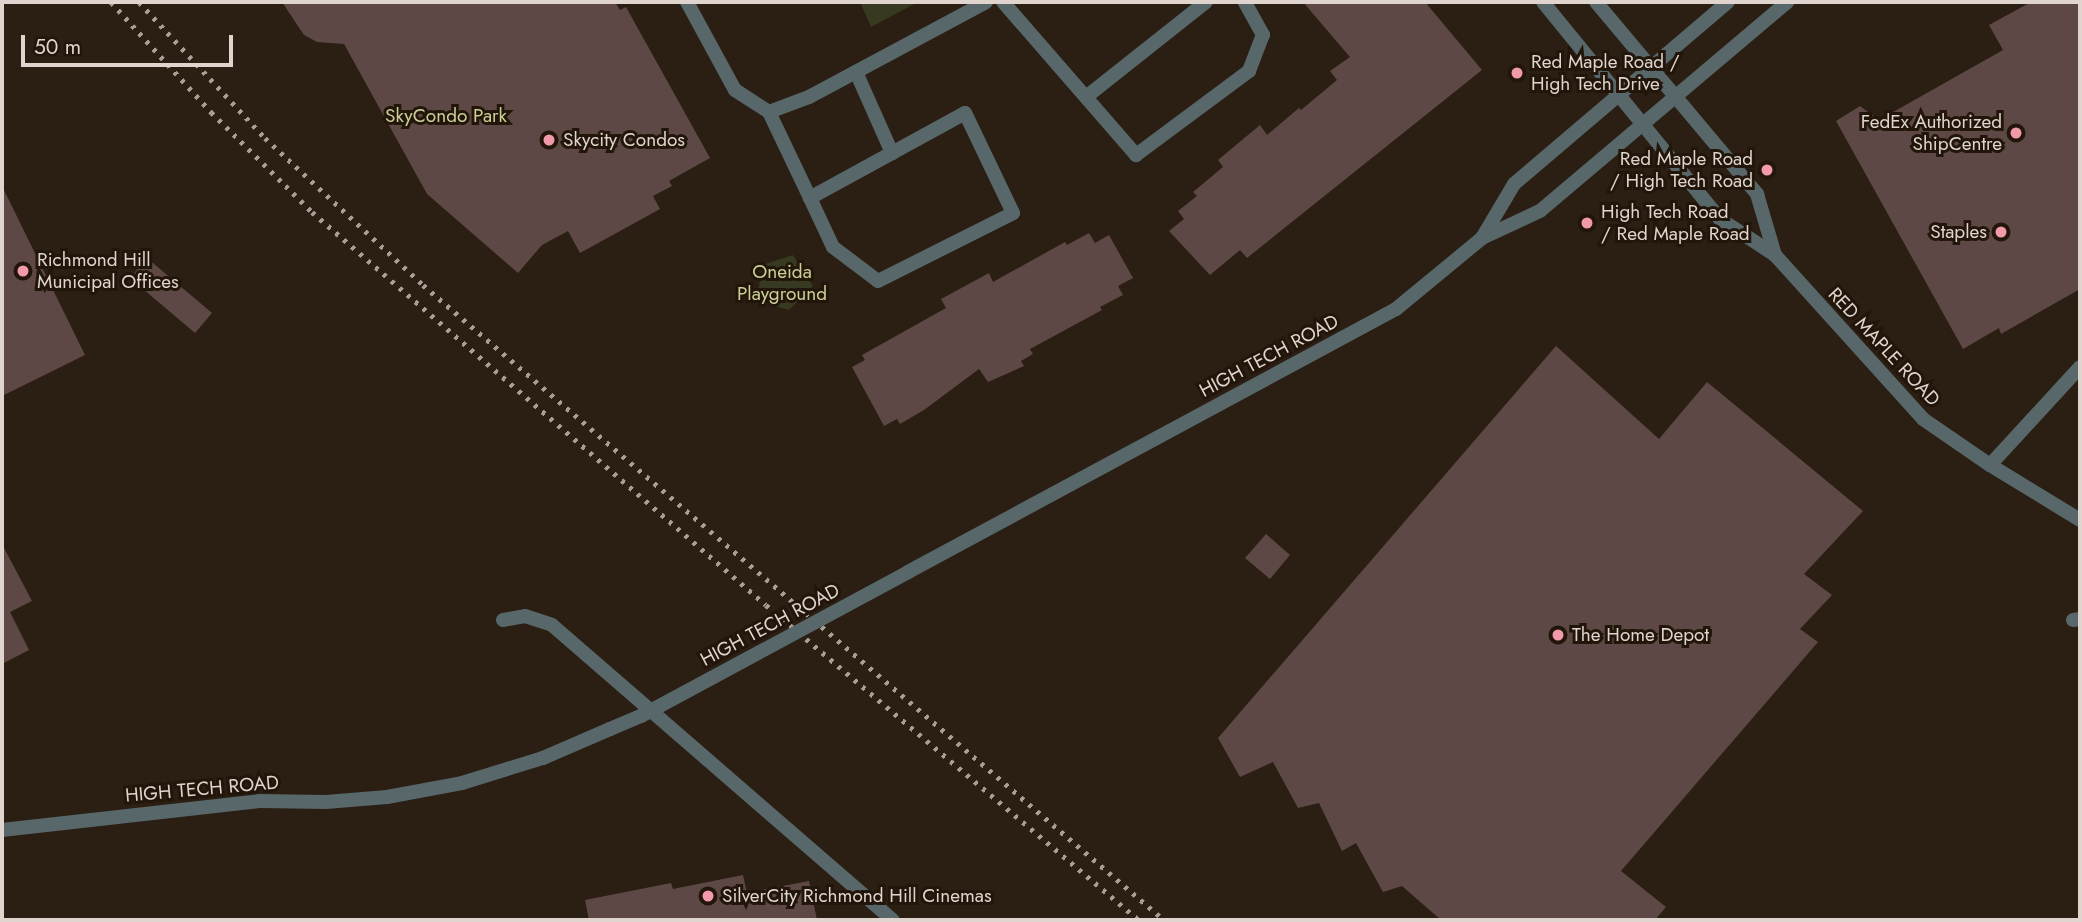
<!DOCTYPE html>
<style>
body{margin:0}
#map{position:relative;width:2082px;height:922px;overflow:hidden;background:#2b1e12;font-family:Jost,sans-serif}
div>[style]{position:absolute}
.green>*{inset:0;background:#373921}
.building>*{inset:0;background:#5d4845}
.service>*{height:14px;margin:-7px;padding:0 7px;transform-origin:7px;border-radius:7px;background:#57676a}
.minor>*{height:14px;margin:-7px;padding:0 7px;transform-origin:7px;border-radius:7px;background:#57676a}
.tertiary>*{height:14px;margin:-7px;padding:0 7px;transform-origin:7px;border-radius:7px;background:#57676a}
.rail>*{height:5px;margin-top:-2.5px;transform-origin:0;background:repeating-linear-gradient(90deg,#a99e96 0 3.5px,transparent 0 10.5px)}
.tertiary-bridge>*{height:14px;margin:-7px;padding:0 7px;transform-origin:7px;border-radius:7px;background:#57676a}
.dots>*{width:19px;height:19px;translate:-50% -50%;box-sizing:border-box;border:4px solid #221509;border-radius:50%}
span{translate:-50% -50%;white-space:nowrap;text-align:center;line-height:1.15;-webkit-text-stroke:6px #221509;paint-order:stroke}
.poi-label{font-size:19px;color:#dfd5ce}
.left{translate:0 -50%;text-align:left}
.right{translate:-100% -50%;text-align:right}
.park-label{font-size:19px;color:#cbd099}
.street-label{font-size:19px;color:#dfd5ce}
.frame{position:absolute;inset:0;border:4px solid #dfd5ce;pointer-events:none}
.scale{position:absolute;left:21px;top:35px;width:212px;height:32px;box-sizing:border-box;border:4px solid #dfd5ce;border-top:0;padding-left:9px;font-size:21px;line-height:24px;white-space:nowrap;color:#dfd5ce;-webkit-text-stroke:5px #221509;paint-order:stroke}
</style>
<div id="map">
<div class="green">
<i style="clip-path:polygon(860px 2px,918px 2px,871px 27px)"></i>
<i style="clip-path:polygon(793px 255px,813px 286px,789px 310px,757px 301px,762px 265px)"></i>
</div>
<div class="building">
<i style="clip-path:polygon(282px 2px,615px 2px,620px 10px,626px 7px,710px 158px,669px 181px,672px 186px,653px 196px,660px 209px,580px 253px,568px 231px,542px 245px,518px 273px,427px 194px,344px 44px,317px 42px,304px 35px)"></i>
<i style="clip-path:polygon(1303px 2px,1425px 2px,1482px 70px,1247px 258px,1240px 250px,1210px 275px,1169px 231px,1184px 219px,1178px 211px,1197px 196px,1193px 192px,1223px 167px,1218px 160px,1260px 125px,1267px 135px,1299px 108px,1301px 110px,1337px 80px,1330px 71px,1350px 57px)"></i>
<i style="clip-path:polygon(2031px 2px,2080px 2px,2080px 289px,2001px 334px,1999px 328px,1963px 349px,1836px 121px,1860px 106px,1879px 120px,2003px 50px,1989px 25px)"></i>
<i style="clip-path:polygon(2px 186px,85px 355px,2px 396px)"></i>
<i style="clip-path:polygon(1089px 233px,1095px 243px,1109px 235px,1133px 278px,1118px 286px,1123px 295px,1100px 307px,1102px 310px,1030px 349px,1033px 354px,1021px 361px,1024px 366px,988px 382px,979px 369px,924px 410px,900px 424px,897px 419px,884px 426px,852px 367px,865px 360px,862px 355px,946px 308px,941px 299px,989px 273px,993px 282px,1065px 242px,1067px 245px)"></i>
<i style="clip-path:polygon(147px 258px,212px 313px,195px 333px,130px 278px)"></i>
<i style="clip-path:polygon(1556px 346px,1659px 439px,1707px 382px,1863px 511px,1804px 574px,1832px 595px,1800px 629px,1818px 642px,1621px 871px,1666px 907px,1655px 920px,1441px 920px,1402px 886px,1383px 892px,1356px 843px,1342px 851px,1319px 803px,1298px 808px,1273px 762px,1240px 777px,1218px 738px)"></i>
<i style="clip-path:polygon(1266px 534px,1290px 555px,1270px 579px,1245px 558px)"></i>
<i style="clip-path:polygon(2px 544px,32px 601px,10px 612px,29px 650px,2px 664px)"></i>
<i style="clip-path:polygon(743px 875px,747px 893px,809px 881px,817px 920px,589px 920px,585px 900px,671px 883px,673px 889px)"></i>
</div>
<div class="service">
<i style="left:1003px;top:2px;width:203px;rotate:49deg"></i>
<i style="left:1136px;top:155px;width:141px;rotate:-36.6deg"></i>
<i style="left:1249px;top:71px;width:39px;rotate:-69deg"></i>
<i style="left:1263px;top:35px;width:38px;rotate:-119deg"></i>
<i style="left:856px;top:72px;width:89px;rotate:66deg"></i>
<i style="left:1086px;top:97px;width:153px;rotate:-38.4deg"></i>
<i style="left:769px;top:112px;width:95px;rotate:64.5deg"></i>
<i style="left:810px;top:198px;width:54px;rotate:64.9deg"></i>
<i style="left:833px;top:247px;width:56px;rotate:37.1deg"></i>
<i style="left:878px;top:281px;width:151px;rotate:-26.7deg"></i>
<i style="left:1013px;top:213px;width:111px;rotate:-115.6deg"></i>
<i style="left:965px;top:113px;width:177px;rotate:151.3deg"></i>
<i style="left:1990px;top:465px;width:133px;rotate:-47.4deg"></i>
<i style="left:503px;top:620px;width:22px;rotate:-10deg"></i>
<i style="left:525px;top:616px;width:28px;rotate:18deg"></i>
<i style="left:552px;top:625px;width:451px;rotate:40.9deg"></i>
<i style="left:2073px;top:620px;width:7px;rotate:-8deg"></i>
</div>
<div class="minor">
<i style="left:687px;top:2px;width:100px;rotate:61.4deg"></i>
<i style="left:735px;top:90px;width:40px;rotate:32.9deg"></i>
<i style="left:769px;top:112px;width:43px;rotate:-20.6deg"></i>
<i style="left:809px;top:97px;width:201px;rotate:-28.2deg"></i>
</div>
<div class="tertiary">
<i style="left:1543px;top:2px;width:280px;rotate:50.8deg"></i>
<i style="left:1720px;top:219px;width:66px;rotate:33.2deg"></i>
<i style="left:1775px;top:255px;width:221px;rotate:47.9deg"></i>
<i style="left:1923px;top:419px;width:81px;rotate:34.5deg"></i>
<i style="left:1990px;top:465px;width:105px;rotate:31.4deg"></i>
<i style="left:1596px;top:2px;width:251px;rotate:50deg"></i>
<i style="left:1757px;top:194px;width:64px;rotate:73.6deg"></i>
<i style="left:1482px;top:238px;width:63px;rotate:-59.3deg"></i>
<i style="left:1514px;top:184px;width:281px;rotate:-40.4deg"></i>
<i style="left:908px;top:572px;width:554px;rotate:-28.32deg"></i>
<i style="left:1396px;top:309px;width:112px;rotate:-39.5deg"></i>
<i style="left:1482px;top:238px;width:64px;rotate:-25deg"></i>
<i style="left:1540px;top:211px;width:324px;rotate:-40.2deg"></i>
<i style="left:2px;top:830px;width:259px;rotate:-6.4deg"></i>
<i style="left:259px;top:801px;width:67px;rotate:0.9deg"></i>
<i style="left:326px;top:802px;width:61px;rotate:-4.7deg"></i>
<i style="left:387px;top:797px;width:76px;rotate:-10.6deg"></i>
<i style="left:462px;top:783px;width:85px;rotate:-17.2deg"></i>
<i style="left:543px;top:758px;width:73px;rotate:-23.4deg"></i>
</div>
<div class="rail">
<i style="left:111px;top:2px;width:149px;rotate:47.7deg"></i>
<i style="left:211px;top:112px;width:142px;rotate:44.7deg"></i>
<i style="left:312px;top:212px;width:600px;rotate:40.88deg"></i>
<i style="left:766px;top:605px;width:488px;rotate:40.2deg"></i>
<i style="left:139px;top:2px;width:185px;rotate:47.2deg"></i>
<i style="left:265px;top:138px;width:216px;rotate:42.9deg"></i>
<i style="left:423px;top:285px;width:976px;rotate:40.59deg"></i>
</div>
<div class="tertiary-bridge">
<i style="left:610px;top:729px;width:34px;rotate:-23deg"></i>
<i style="left:641px;top:716px;width:303px;rotate:-28.3deg"></i>
</div>
<div class="dots">
<i style="left:1517px;top:73px;background:#f39aaa"></i>
<i style="left:2016px;top:133px;background:#f39aaa"></i>
<i style="left:549px;top:140px;background:#f39aaa"></i>
<i style="left:1767px;top:170px;background:#f39aaa"></i>
<i style="left:1587px;top:223px;background:#f39aaa"></i>
<i style="left:2001px;top:232px;background:#f39aaa"></i>
<i style="left:23px;top:271px;background:#f39aaa"></i>
<i style="left:1558px;top:635px;background:#f39aaa"></i>
<i style="left:708px;top:896px;background:#f39aaa"></i>
</div>
<div class="poi-label">
<span class="left" style="left:1531px;top:73px">Red Maple Road /<br>High Tech Drive</span>
<span class="right" style="left:2002px;top:133px">FedEx Authorized<br>ShipCentre</span>
<span class="left" style="left:563px;top:140px">Skycity Condos</span>
<span class="right" style="left:1753px;top:170px">Red Maple Road<br>/ High Tech Road</span>
<span class="left" style="left:1601px;top:223px">High Tech Road<br>/ Red Maple Road</span>
<span class="right" style="left:1987px;top:232px">Staples</span>
<span class="left" style="left:37px;top:271px">Richmond Hill<br>Municipal Offices</span>
<span class="left" style="left:1572px;top:635px">The Home Depot</span>
<span class="left" style="left:722px;top:896px">SilverCity Richmond Hill Cinemas</span>
</div>
<div class="park-label">
<span style="left:446px;top:116px">SkyCondo Park</span>
<span style="left:782px;top:283px">Oneida<br>Playground</span>
</div>
<div class="street-label">
<span style="left:1884px;top:347px;rotate:47deg">RED MAPLE ROAD</span>
<span style="left:1269px;top:356px;rotate:-28deg">HIGH TECH ROAD</span>
<span style="left:770px;top:625px;rotate:-28deg">HIGH TECH ROAD</span>
<span style="left:202px;top:789px;rotate:-5deg">HIGH TECH ROAD</span>
</div>
<div class="frame"></div>
<div class="scale">50 m</div>
</div>
